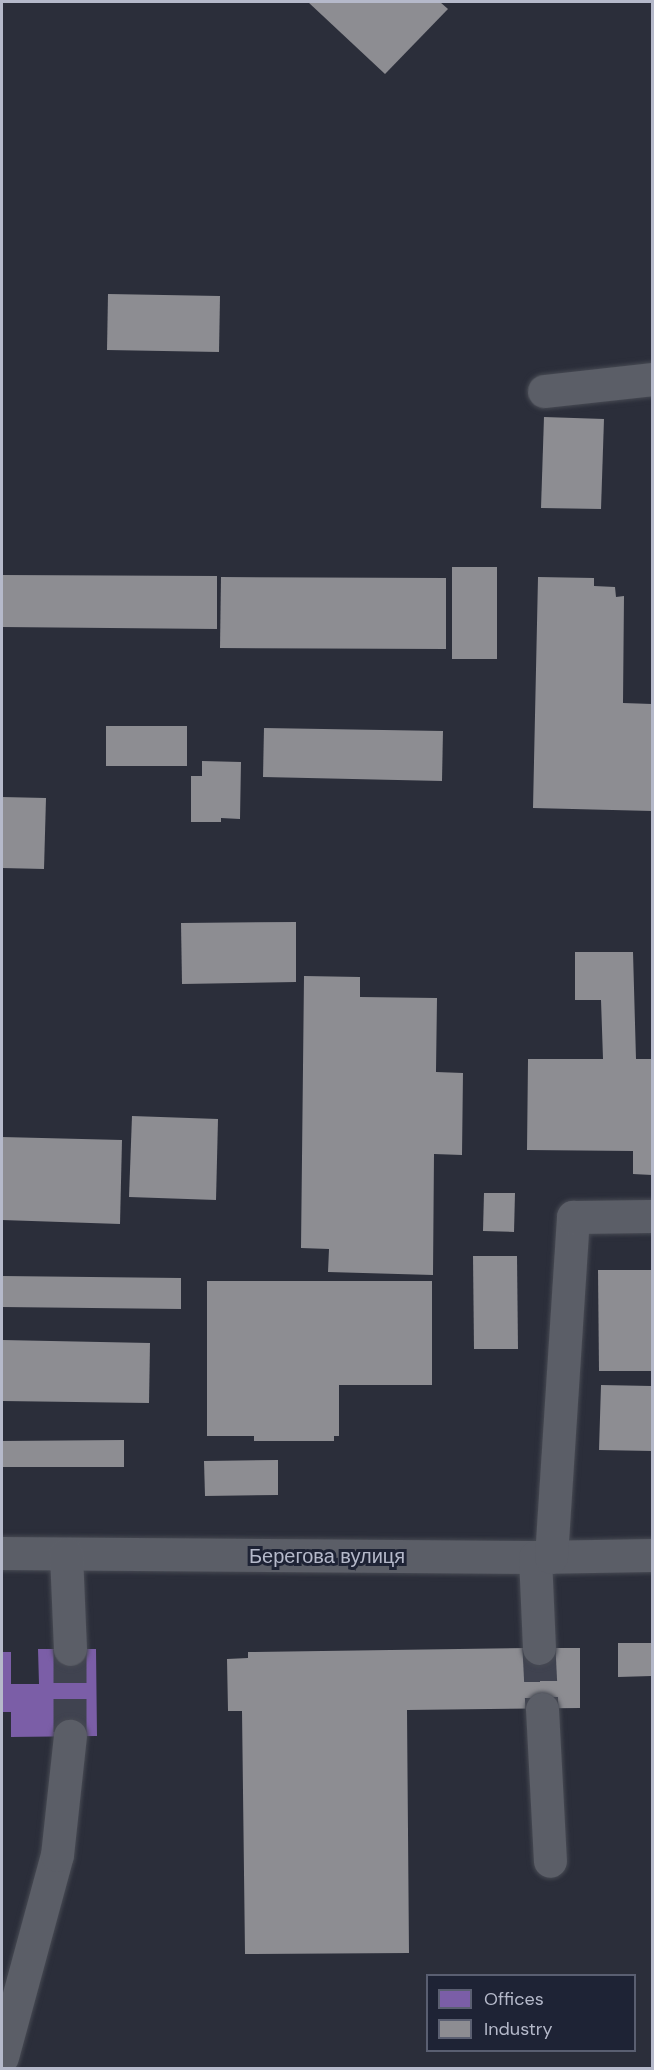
<!DOCTYPE html>
<meta charset="utf-8">
<style>
body{margin:0}
#map{position:relative;width:654px;height:2070px;overflow:hidden;background:#2b2e3a;font-family:"DM Sans",sans-serif}
div>[style]{position:absolute}
.offices>*{inset:0;background:#7b5ea7}
.industry>*{inset:0;background:#8d8d92}
.minor-tunnel>*{height:33px;margin-top:-16.5px;transform-origin:0;background:repeating-linear-gradient(90deg,#404350 0 33px,transparent 0 49px)}
.roads{filter:drop-shadow(0 0 2px #474a53) drop-shadow(0 0 2px #474a53)}
.minor>*{height:33px;margin:-16.5px;padding:0 16.5px;transform-origin:16.5px;border-radius:16.5px;background:#5b5e67}
span{translate:-50% -50%;white-space:nowrap;text-align:center;line-height:1.15;-webkit-text-stroke:6px #1e2335;paint-order:stroke}
.street-label{font-size:20px;color:#b5b9ca}
.frame{position:absolute;inset:0;border:3px solid #b5b9ca;pointer-events:none}
.legend{position:absolute;left:426px;top:1974px;width:210px;height:78px;box-sizing:border-box;background:#1e2335;border:2px solid #5a5f71;margin:0;padding:8px 10px;list-style:none;font-size:18px;color:#b5b9ca}
.legend li{display:flex;align-items:center;gap:12px;height:30px}
.legend b{width:30px;border:2px solid #5a5f71}
</style>
<div id="map">
<div class="offices">
<i style="clip-path:polygon(38px 1649px,96px 1649px,97px 1736px,11px 1737px,11px 1712px,2px 1712px,2px 1652px,11px 1652px,11px 1684px,39px 1684px)"></i>
</div>
<div class="industry">
<i style="clip-path:polygon(308px 2px,440px 2px,448px 9px,385px 74px)"></i>
<i style="clip-path:polygon(108px 294px,220px 296px,219px 352px,107px 350px)"></i>
<i style="clip-path:polygon(544px 417px,604px 419px,601px 509px,541px 508px)"></i>
<i style="clip-path:polygon(452px 567px,497px 567px,497px 659px,452px 659px)"></i>
<i style="clip-path:polygon(2px 575px,217px 576px,217px 629px,2px 627px)"></i>
<i style="clip-path:polygon(221px 577px,446px 578px,446px 649px,220px 648px)"></i>
<i style="clip-path:polygon(538px 577px,594px 578px,594px 586px,615px 587px,616px 597px,624px 596px,623px 703px,652px 704px,652px 811px,533px 808px)"></i>
<i style="clip-path:polygon(106px 726px,187px 726px,187px 766px,106px 766px)"></i>
<i style="clip-path:polygon(264px 728px,443px 731px,442px 781px,263px 777px)"></i>
<i style="clip-path:polygon(202px 761px,241px 762px,240px 819px,221px 818px,221px 822px,191px 822px,191px 776px,202px 776px)"></i>
<i style="clip-path:polygon(2px 797px,46px 798px,44px 869px,2px 868px)"></i>
<i style="clip-path:polygon(296px 922px,296px 982px,182px 984px,181px 923px)"></i>
<i style="clip-path:polygon(575px 952px,633px 952px,636px 1059px,652px 1059px,652px 1175px,633px 1174px,633px 1151px,527px 1150px,528px 1059px,603px 1059px,601px 1000px,575px 1000px)"></i>
<i style="clip-path:polygon(304px 976px,360px 977px,360px 997px,437px 998px,436px 1072px,463px 1073px,462px 1155px,434px 1154px,433px 1275px,328px 1272px,329px 1249px,301px 1248px)"></i>
<i style="clip-path:polygon(132px 1116px,218px 1119px,216px 1200px,129px 1197px)"></i>
<i style="clip-path:polygon(2px 1137px,122px 1140px,120px 1224px,2px 1220px)"></i>
<i style="clip-path:polygon(484px 1193px,515px 1193px,514px 1232px,483px 1231px)"></i>
<i style="clip-path:polygon(473px 1256px,517px 1256px,518px 1349px,474px 1349px)"></i>
<i style="clip-path:polygon(598px 1270px,652px 1270px,652px 1371px,599px 1371px)"></i>
<i style="clip-path:polygon(2px 1276px,181px 1278px,181px 1309px,2px 1307px)"></i>
<i style="clip-path:polygon(207px 1281px,432px 1281px,432px 1385px,339px 1385px,339px 1436px,334px 1436px,334px 1441px,254px 1441px,254px 1436px,207px 1436px)"></i>
<i style="clip-path:polygon(2px 1340px,150px 1343px,149px 1403px,2px 1401px)"></i>
<i style="clip-path:polygon(601px 1385px,652px 1386px,652px 1451px,599px 1450px)"></i>
<i style="clip-path:polygon(124px 1440px,124px 1467px,2px 1467px,2px 1441px)"></i>
<i style="clip-path:polygon(278px 1460px,278px 1495px,205px 1496px,204px 1461px)"></i>
<i style="clip-path:polygon(618px 1643px,652px 1643px,652px 1676px,618px 1677px)"></i>
<i style="clip-path:polygon(526px 1648px,580px 1648px,580px 1708px,407px 1710px,409px 1953px,245px 1954px,242px 1711px,228px 1711px,227px 1659px,248px 1658px,248px 1652px)"></i>
</div>
<div class="minor-tunnel">
<i style="left:539px;top:1648px;width:61px;rotate:87.2deg"></i>
<i style="left:70px;top:1649px;width:87px;rotate:90deg"></i>
</div>
<div class="roads">
<div class="minor">
<i style="left:544px;top:391px;width:109px;rotate:-6.3deg"></i>
<i style="left:2px;top:1553px;width:533px;rotate:0.43deg"></i>
<i style="left:535px;top:1557px;width:117px;rotate:-1deg"></i>
<i style="left:66px;top:1554px;width:95px;rotate:87.6deg"></i>
<i style="left:535px;top:1557px;width:91px;rotate:87.5deg"></i>
<i style="left:551px;top:1557px;width:341px;rotate:-86.3deg"></i>
<i style="left:573px;top:1217px;width:79px;rotate:-0.7deg"></i>
<i style="left:542px;top:1709px;width:152px;rotate:87deg"></i>
<i style="left:2px;top:2057px;width:209px;rotate:-74.8deg"></i>
<i style="left:57px;top:1855px;width:120px;rotate:-83.8deg"></i>
</div>
</div>
<div class="street-label">
<span style="left:327px;top:1556px">Берегова вулиця</span>
</div>
<div class="frame"></div>
<ul class="legend">
<li><b style="height:16px;background:#7b5ea7"></b>Offices</li>
<li><b style="height:16px;background:#8d8d92"></b>Industry</li>
</ul>
</div>
